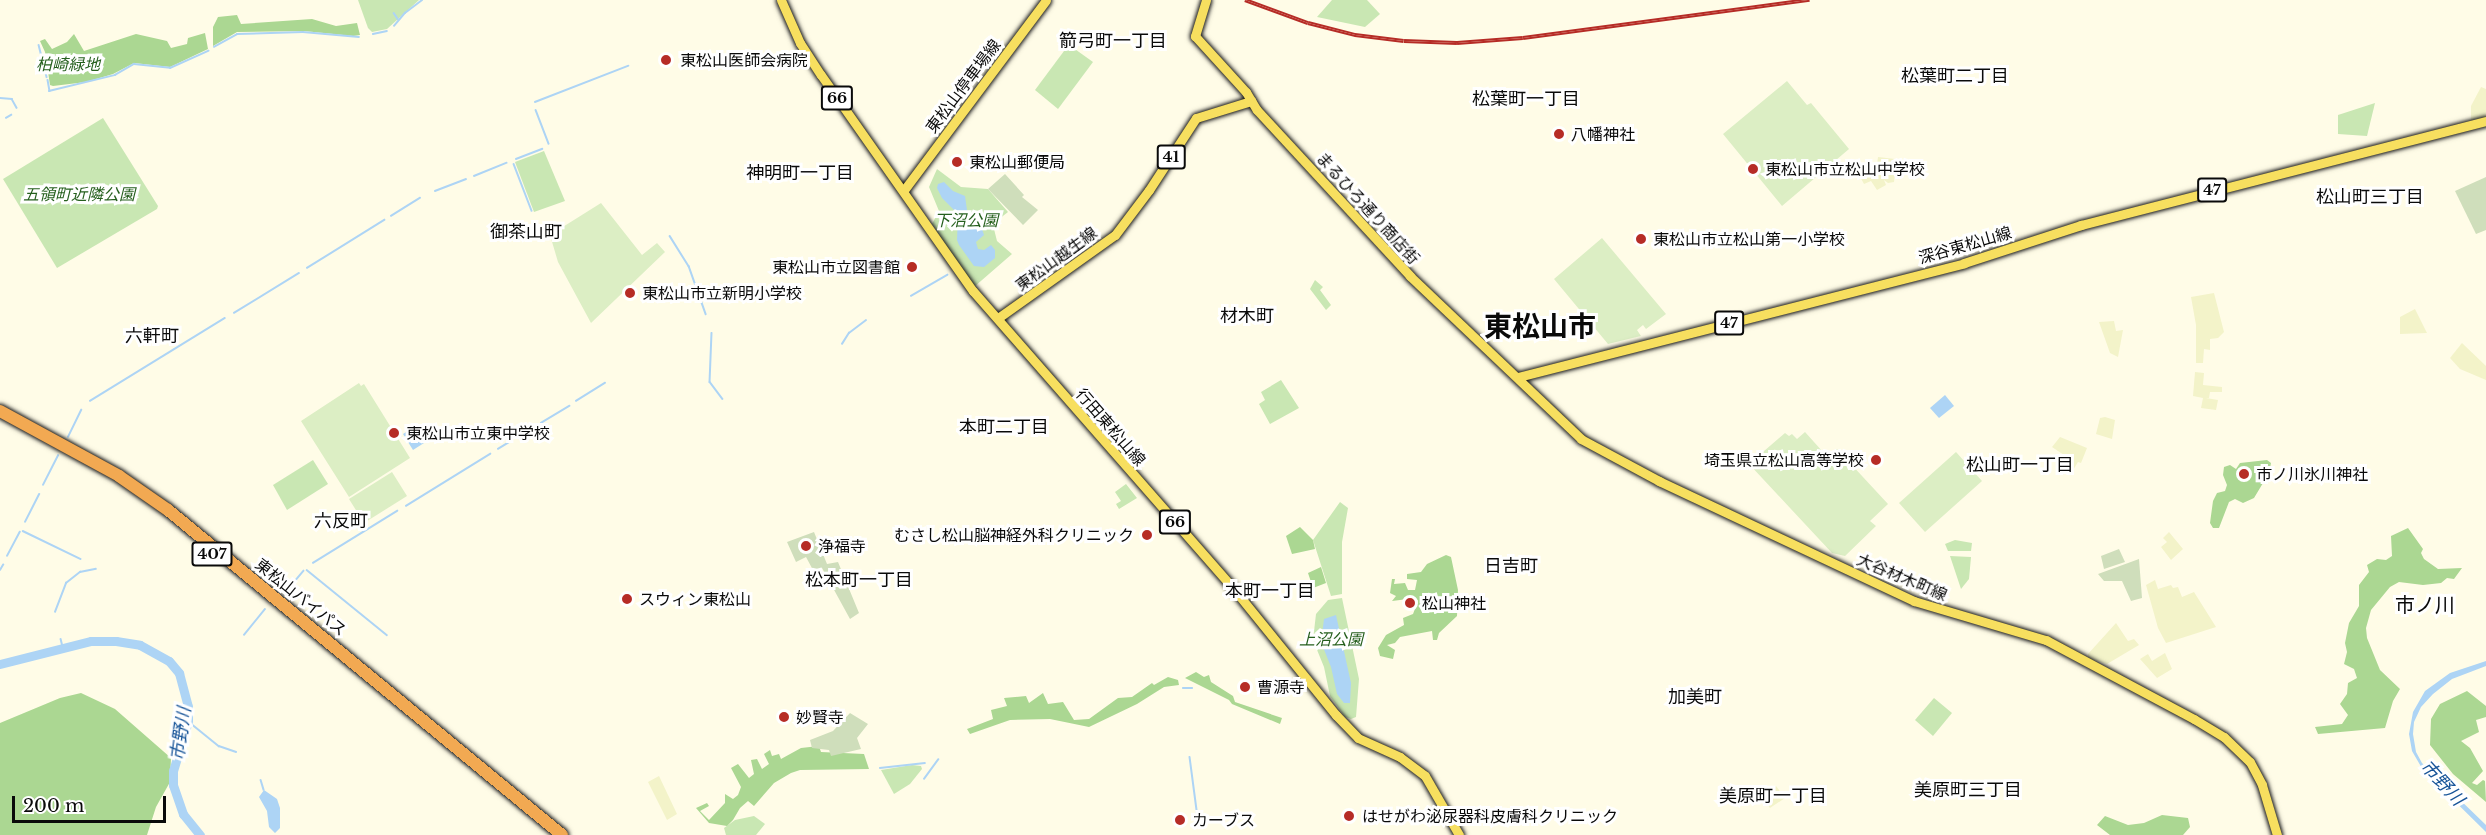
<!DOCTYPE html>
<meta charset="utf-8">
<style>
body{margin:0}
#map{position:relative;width:2486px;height:835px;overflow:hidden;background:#fffce7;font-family:"Libre Baskerville","Noto Sans JP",serif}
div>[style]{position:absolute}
.farmland>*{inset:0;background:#f3f3c9}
.green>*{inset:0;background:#c9e7b3}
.forest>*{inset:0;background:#abd792}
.cemetery>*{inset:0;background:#cfdebb}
.pitch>*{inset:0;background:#dceec4}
.water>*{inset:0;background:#add4f5}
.stream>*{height:1.5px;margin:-0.75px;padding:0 0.75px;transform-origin:0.75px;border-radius:0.75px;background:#add4f5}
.river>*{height:9px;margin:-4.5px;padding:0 4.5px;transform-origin:4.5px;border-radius:4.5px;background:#add4f5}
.roads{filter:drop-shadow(0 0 2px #1b1b1b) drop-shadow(0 0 2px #1b1b1b)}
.major>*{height:9px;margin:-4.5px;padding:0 4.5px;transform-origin:4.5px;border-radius:4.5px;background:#f7df5f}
.highway>*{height:12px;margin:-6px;padding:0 6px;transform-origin:6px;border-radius:6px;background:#f2a952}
.rail>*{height:4px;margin-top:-2px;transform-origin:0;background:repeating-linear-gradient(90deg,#fff 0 4.5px,#b62c26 0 9px);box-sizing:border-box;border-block:2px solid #b62c26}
.dots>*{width:16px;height:16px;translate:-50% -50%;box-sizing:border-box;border:3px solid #fff;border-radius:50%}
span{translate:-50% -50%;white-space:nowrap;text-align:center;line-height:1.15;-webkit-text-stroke:6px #fff;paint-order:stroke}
.shield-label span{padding:2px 4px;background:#fff;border:2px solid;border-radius:4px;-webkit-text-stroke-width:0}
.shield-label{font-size:15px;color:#0a0a0a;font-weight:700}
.poi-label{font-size:16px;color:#0a0a0a}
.left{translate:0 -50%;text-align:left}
.right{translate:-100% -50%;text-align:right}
.park-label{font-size:16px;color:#255f1d;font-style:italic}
.street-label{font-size:16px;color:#0a0a0a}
.neighbourhood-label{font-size:18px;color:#0a0a0a}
.water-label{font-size:18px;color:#175498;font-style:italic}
.quarter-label{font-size:20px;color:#0a0a0a}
.town-label{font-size:28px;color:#0a0a0a;font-weight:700}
.scale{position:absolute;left:12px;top:796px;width:154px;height:27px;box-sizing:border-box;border:3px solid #0a0a0a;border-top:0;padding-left:8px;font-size:18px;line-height:21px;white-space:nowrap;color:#0a0a0a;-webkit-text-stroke:4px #fff;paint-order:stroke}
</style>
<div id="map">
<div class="farmland">
<i style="clip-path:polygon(2481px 87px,2486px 89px,2486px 117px,2471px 120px,2471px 106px)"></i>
<i style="clip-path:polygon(1878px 157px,1895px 159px,1895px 173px,1894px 182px,1888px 183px,1884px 180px,1886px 185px,1877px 190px,1871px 181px,1864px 184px,1857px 171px,1866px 165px,1877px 165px)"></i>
<i style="clip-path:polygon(2214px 293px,2224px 332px,2218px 338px,2210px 339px,2210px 350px,2204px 349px,2203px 363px,2196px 363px,2196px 325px,2191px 297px)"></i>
<i style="clip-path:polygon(2415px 309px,2427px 333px,2400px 334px,2400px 317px)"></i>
<i style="clip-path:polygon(2114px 321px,2116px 331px,2123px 330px,2118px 357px,2110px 353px,2099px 322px)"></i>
<i style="clip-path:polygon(2462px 343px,2486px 366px,2486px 380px,2460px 369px,2450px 358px)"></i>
<i style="clip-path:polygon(2195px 372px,2204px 373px,2203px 385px,2222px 387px,2222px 392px,2210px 392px,2209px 398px,2206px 398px,2218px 400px,2216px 410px,2201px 408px,2203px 398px,2193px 396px)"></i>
<i style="clip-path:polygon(2105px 417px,2115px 420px,2112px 439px,2096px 434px,2100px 418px)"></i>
<i style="clip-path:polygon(2060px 437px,2087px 448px,2081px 463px,2078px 462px,2073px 470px,2064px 465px,2067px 457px,2052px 447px)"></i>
<i style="clip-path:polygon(2169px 532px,2183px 549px,2171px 560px,2161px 547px,2167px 542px,2163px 538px)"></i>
<i style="clip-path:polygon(2155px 580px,2158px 589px,2171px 585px,2173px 588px,2178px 587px,2182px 597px,2194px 592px,2216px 627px,2166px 643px,2158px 628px,2146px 585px)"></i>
<i style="clip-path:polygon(2116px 623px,2128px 641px,2134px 639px,2139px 645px,2107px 664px,2088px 658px,2088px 654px)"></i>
<i style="clip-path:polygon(2165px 653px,2172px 669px,2157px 678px,2140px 659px,2148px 654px,2152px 661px)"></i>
<i style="clip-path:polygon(659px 776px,677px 814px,667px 820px,648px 782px)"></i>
<i style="clip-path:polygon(1776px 786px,1785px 798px,1770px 808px,1762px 796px)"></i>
</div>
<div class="green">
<i style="clip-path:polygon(358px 0,419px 0,387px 29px,372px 32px,368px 28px)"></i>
<i style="clip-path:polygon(1332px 0,1367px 0,1380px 14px,1365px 27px,1317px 17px)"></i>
<i style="clip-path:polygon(1067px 47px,1072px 47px,1093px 62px,1058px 109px,1035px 90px)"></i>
<i style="clip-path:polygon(2375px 103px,2367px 136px,2338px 134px,2338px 115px)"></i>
<i style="clip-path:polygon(103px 118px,158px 206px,157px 209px,57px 268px,3px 179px)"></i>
<i style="clip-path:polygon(544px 151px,565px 201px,534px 212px,515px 162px)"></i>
<i style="clip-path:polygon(937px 169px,961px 187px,988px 189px,1008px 212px,994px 223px,994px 229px,997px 241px,1012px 254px,974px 287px,932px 224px,939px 211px,929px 187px)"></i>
<i style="clip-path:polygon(1315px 280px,1323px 287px,1320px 290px,1331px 305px,1326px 310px,1310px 289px)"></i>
<i style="clip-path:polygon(1281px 380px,1299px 408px,1270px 424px,1259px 404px,1265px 400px,1261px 392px)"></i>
<i style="clip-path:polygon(313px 460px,328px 484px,287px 510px,273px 485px)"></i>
<i style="clip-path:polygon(1126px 484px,1137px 498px,1119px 509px,1116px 504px,1121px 501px,1115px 492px)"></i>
<i style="clip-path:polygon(1340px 502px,1348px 508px,1342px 542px,1342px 594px,1331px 596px,1313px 540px)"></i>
<i style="clip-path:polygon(1955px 540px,1972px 543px,1971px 551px,1948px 551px,1945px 544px)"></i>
<i style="clip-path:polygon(1950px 556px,1971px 557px,1969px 579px,1961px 589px)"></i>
<i style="clip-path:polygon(1342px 598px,1359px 679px,1356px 717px,1351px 719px,1345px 717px,1330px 696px,1324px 667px,1313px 640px,1316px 614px,1328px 600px)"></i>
<i style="clip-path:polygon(1934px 698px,1952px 713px,1933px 736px,1915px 720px)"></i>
<i style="clip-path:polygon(912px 765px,921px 766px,922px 769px,910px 784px,894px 794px,881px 770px)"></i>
<i style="clip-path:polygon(754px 816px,765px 824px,756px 835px,726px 835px,724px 828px,735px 820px)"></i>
</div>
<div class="forest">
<i style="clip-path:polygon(237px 15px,241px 24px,312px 19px,336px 26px,357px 23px,360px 35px,353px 36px,304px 31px,237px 32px,213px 46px,213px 27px,218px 17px)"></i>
<i style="clip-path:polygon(205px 33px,208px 49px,170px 67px,134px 63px,113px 74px,86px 82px,53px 86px,50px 85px,45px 52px,40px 41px,45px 39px,52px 49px,67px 42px,74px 34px,84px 51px,136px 34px,167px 41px,171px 48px,187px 44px,188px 38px)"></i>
<i style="clip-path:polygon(2267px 460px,2271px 463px,2269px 473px,2254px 498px,2243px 503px,2235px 499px,2229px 502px,2219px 528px,2213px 528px,2210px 523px,2213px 501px,2217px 493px,2225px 491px,2227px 485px,2223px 475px,2224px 467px,2230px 465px,2236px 469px,2240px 463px)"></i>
<i style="clip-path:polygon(1300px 527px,1313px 540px,1315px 549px,1292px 554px,1286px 536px)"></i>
<i style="clip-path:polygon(2408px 528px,2423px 549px,2421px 553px,2424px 559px,2438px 569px,2462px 568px,2454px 579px,2447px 578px,2441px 583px,2423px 585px,2399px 582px,2390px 587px,2371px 610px,2366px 628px,2367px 638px,2380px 670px,2400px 689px,2393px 701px,2385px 728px,2318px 734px,2315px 727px,2342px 724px,2348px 715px,2340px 704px,2347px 694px,2348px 683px,2357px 678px,2354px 669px,2344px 664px,2347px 652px,2345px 643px,2349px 623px,2359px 606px,2359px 585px,2369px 572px,2367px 565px,2377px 559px,2386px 560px,2392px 556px,2391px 536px)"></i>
<i style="clip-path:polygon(1446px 555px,1451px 557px,1458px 590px,1457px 616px,1439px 633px,1437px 640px,1433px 640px,1432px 631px,1400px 637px,1395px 643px,1387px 645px,1395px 650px,1393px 659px,1380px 656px,1378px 648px,1386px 635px,1404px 625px,1403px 618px,1413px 614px,1418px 601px,1416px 598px,1392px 601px,1396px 596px,1390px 593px,1392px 579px,1395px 579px,1394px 584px,1405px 583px,1408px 590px,1415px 590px,1417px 580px,1407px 579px,1407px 574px,1421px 572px,1427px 564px)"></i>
<i style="clip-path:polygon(1321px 567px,1326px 583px,1313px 588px,1308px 573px)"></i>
<i style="clip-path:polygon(1196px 672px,1204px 677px,1209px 675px,1211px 682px,1233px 696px,1235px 702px,1282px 718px,1280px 724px,1232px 704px,1229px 700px,1185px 678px)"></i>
<i style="clip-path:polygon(1168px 677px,1178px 680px,1179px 685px,1164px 687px,1137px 704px,1089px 727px,1050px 719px,1010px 720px,970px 734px,967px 729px,993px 719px,991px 710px,1007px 706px,1004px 698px,1026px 696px,1029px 703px,1043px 693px,1048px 704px,1063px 702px,1074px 720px,1089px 719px,1118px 698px,1132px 697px,1152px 683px,1154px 685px)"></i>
<i style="clip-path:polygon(2467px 691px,2486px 706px,2486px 717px,2476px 720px,2479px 732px,2461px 741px,2470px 748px,2483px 771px,2472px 783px,2477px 785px,2483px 780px,2485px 781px,2486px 802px,2453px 774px,2430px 745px,2431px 719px,2440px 704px)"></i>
<i style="clip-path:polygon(81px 693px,115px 709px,171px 758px,170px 782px,156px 807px,147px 835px,0 835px,0 723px,60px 698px)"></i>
<i style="clip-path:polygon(819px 746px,821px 752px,864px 754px,869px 769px,800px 770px,791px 773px,774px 783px,754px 806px,748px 801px,740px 808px,733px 820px,727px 826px,709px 823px,696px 808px,707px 803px,709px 806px,700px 811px,709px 820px,725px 803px,725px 794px,733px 799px,738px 795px,741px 787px,731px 768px,738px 764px,749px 778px,754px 774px,751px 760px,757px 759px,762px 769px,769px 764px,764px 754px,770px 750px,772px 756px,779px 754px,781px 759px,801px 748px)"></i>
<i style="clip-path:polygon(2162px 815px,2188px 818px,2190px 827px,2183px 835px,2110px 835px,2097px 825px,2105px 816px,2128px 825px,2144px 823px)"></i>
</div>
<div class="cemetery">
<i style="clip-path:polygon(1005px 174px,1024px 195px,1022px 197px,1038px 210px,1023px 225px,988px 189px)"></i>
<i style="clip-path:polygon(2486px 177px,2486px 230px,2476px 234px,2455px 191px)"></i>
<i style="clip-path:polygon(814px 532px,827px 564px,838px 562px,859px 613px,850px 619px,822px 568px,813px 570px,806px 557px,796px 562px,787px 542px)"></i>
<i style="clip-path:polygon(2119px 549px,2125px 562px,2104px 569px,2101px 556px)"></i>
<i style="clip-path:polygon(2139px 559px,2142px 598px,2131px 601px,2122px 581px,2104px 581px,2098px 574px)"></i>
<i style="clip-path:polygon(850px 713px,868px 724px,857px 738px,861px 749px,831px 756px,829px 750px,812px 748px,810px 740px,833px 731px)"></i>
</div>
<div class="pitch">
<i style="clip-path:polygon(1787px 81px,1807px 105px,1811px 103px,1849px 149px,1782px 206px,1723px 134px)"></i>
<i style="clip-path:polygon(601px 203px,642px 255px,657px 243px,665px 252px,591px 323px,558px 262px,550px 235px)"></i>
<i style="clip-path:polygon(1602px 238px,1666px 314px,1646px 329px,1643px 325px,1637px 330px,1641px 336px,1608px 344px,1554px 279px)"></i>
<i style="clip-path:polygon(359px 383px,361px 386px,364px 384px,410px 458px,349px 497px,301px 421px)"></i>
<i style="clip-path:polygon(1805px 432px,1823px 452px,1832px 452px,1837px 449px,1888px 504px,1870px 521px,1876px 526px,1845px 556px,1832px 553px,1749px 464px,1785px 433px,1789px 436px,1792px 434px,1797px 439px)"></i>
<i style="clip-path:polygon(1956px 452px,1982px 481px,1925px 532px,1899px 503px)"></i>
<i style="clip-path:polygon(392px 472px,407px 496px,364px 523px,349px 499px)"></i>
</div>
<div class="water">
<i style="clip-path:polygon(944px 182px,953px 191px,965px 196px,967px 210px,979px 220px,984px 235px,976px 242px,978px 249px,984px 250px,991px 245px,995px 250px,995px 258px,984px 267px,974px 266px,959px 245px,957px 240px,958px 214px,942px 198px,937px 188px,938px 184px)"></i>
<i style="clip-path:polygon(1945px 395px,1954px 406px,1939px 418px,1930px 408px)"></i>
<i style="clip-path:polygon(414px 427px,424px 443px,413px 450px,403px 434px)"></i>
<i style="clip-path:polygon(1336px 615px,1351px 683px,1350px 703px,1344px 703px,1337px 694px,1331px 667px,1321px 642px,1324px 619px)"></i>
<i style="clip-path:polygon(2486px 661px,2486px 666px,2452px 679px,2433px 694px,2421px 707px,2414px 722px,2413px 734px,2416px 752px,2422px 763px,2486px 825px,2486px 832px,2423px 770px,2412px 751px,2409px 734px,2413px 712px,2425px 691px,2450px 673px)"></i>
<i style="clip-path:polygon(264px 790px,277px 799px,280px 808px,280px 828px,275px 833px,269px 827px,267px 811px,259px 797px)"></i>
</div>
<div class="stream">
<i style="left:394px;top:13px;width:7px;rotate:56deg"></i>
<i style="left:394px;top:26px;width:17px;rotate:-50deg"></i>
<i style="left:405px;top:13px;width:21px;rotate:-37deg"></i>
<i style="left:373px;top:34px;width:14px;rotate:-12deg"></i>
<i style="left:39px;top:45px;width:33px;rotate:76deg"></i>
<i style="left:214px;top:47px;width:26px;rotate:-29deg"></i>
<i style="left:237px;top:34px;width:66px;rotate:-1.7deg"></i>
<i style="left:303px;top:32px;width:56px;rotate:5.1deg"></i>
<i style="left:48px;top:80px;width:11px;rotate:80deg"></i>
<i style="left:49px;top:91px;width:68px;rotate:-13.6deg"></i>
<i style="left:115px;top:75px;width:22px;rotate:-30deg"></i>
<i style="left:134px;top:64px;width:36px;rotate:6deg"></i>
<i style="left:170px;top:68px;width:42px;rotate:-24.1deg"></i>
<i style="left:0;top:98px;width:12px;rotate:5deg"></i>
<i style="left:12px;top:99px;width:10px;rotate:61deg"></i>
<i style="left:535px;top:102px;width:100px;rotate:-21.2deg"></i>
<i style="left:536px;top:110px;width:36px;rotate:69deg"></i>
<i style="left:6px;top:118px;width:6px;rotate:-31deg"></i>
<i style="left:516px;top:159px;width:28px;rotate:-21deg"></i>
<i style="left:514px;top:164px;width:50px;rotate:69deg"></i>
<i style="left:474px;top:176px;width:35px;rotate:-22deg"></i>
<i style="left:435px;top:191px;width:33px;rotate:-21deg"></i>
<i style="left:391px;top:216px;width:34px;rotate:-32deg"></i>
<i style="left:670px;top:236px;width:36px;rotate:58deg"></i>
<i style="left:689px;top:266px;width:51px;rotate:70.5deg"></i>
<i style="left:307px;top:268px;width:91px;rotate:-31.9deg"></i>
<i style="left:911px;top:296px;width:42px;rotate:-30.3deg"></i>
<i style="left:234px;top:313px;width:76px;rotate:-31.6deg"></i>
<i style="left:712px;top:333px;width:49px;rotate:92.3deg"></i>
<i style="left:710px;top:382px;width:21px;rotate:53deg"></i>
<i style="left:842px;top:344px;width:13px;rotate:-58deg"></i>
<i style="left:849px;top:333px;width:21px;rotate:-37deg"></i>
<i style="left:90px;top:401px;width:158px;rotate:-31.6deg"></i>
<i style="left:576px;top:401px;width:34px;rotate:-32deg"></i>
<i style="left:541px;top:423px;width:33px;rotate:-31deg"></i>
<i style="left:68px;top:437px;width:30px;rotate:-64deg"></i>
<i style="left:498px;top:449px;width:13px;rotate:-32deg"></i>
<i style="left:43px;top:485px;width:33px;rotate:-63deg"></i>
<i style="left:406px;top:506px;width:99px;rotate:-31.8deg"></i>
<i style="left:25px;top:522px;width:31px;rotate:-63deg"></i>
<i style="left:23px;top:531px;width:64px;rotate:25.8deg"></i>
<i style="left:7px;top:556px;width:27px;rotate:-62deg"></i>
<i style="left:313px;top:563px;width:99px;rotate:-31.8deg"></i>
<i style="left:0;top:570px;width:6px;rotate:-59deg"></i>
<i style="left:307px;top:570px;width:103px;rotate:39.1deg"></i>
<i style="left:284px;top:594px;width:30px;rotate:-50deg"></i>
<i style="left:55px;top:612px;width:31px;rotate:-69deg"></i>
<i style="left:66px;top:583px;width:18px;rotate:-38deg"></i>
<i style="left:80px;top:572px;width:16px;rotate:-11deg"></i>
<i style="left:244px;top:635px;width:33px;rotate:-51deg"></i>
<i style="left:61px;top:639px;width:8px;rotate:76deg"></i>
<i style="left:1183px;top:688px;width:9px"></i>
<i style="left:188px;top:721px;width:40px;rotate:39deg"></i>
<i style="left:219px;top:746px;width:18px;rotate:19deg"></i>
<i style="left:1190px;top:757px;width:62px;rotate:82.5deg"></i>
<i style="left:880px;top:768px;width:45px;rotate:-6.3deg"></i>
<i style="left:924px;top:779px;width:24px;rotate:-54deg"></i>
<i style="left:261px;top:780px;width:10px;rotate:73deg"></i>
</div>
<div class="river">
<i style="left:0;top:664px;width:94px;rotate:-14.2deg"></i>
<i style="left:91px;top:641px;width:25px"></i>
<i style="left:116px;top:641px;width:24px;rotate:9deg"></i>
<i style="left:140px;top:645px;width:33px;rotate:29deg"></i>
<i style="left:169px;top:661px;width:16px;rotate:50deg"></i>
<i style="left:179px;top:673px;width:35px;rotate:75deg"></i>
<i style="left:188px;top:707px;width:14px;rotate:90deg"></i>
<i style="left:188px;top:721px;width:52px;rotate:106.7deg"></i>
<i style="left:173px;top:771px;width:14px;rotate:90deg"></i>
<i style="left:173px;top:785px;width:31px;rotate:71deg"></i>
<i style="left:183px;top:814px;width:27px;rotate:51deg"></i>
</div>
<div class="roads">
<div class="major">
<i style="left:781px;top:0;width:47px;rotate:66.2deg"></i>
<i style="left:800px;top:43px;width:38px;rotate:57deg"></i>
<i style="left:821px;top:75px;width:264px;rotate:54.9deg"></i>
<i style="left:973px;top:291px;width:395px;rotate:48.8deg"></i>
<i style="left:1233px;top:588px;width:164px;rotate:51deg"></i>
<i style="left:1336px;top:715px;width:32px;rotate:46deg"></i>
<i style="left:1358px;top:738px;width:46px;rotate:24.3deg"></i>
<i style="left:1400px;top:757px;width:31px;rotate:37deg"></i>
<i style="left:1425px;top:776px;width:68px;rotate:60deg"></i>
<i style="left:1206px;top:0;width:38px;rotate:107deg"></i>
<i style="left:1195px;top:36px;width:76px;rotate:47.7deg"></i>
<i style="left:1246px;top:92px;width:21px;rotate:59deg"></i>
<i style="left:1257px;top:110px;width:226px;rotate:47.3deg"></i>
<i style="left:1410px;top:276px;width:236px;rotate:43.6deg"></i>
<i style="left:1581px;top:439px;width:89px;rotate:28.3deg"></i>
<i style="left:1659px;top:481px;width:282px;rotate:25.2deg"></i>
<i style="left:1914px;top:601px;width:138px;rotate:16.5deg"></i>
<i style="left:2046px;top:640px;width:168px;rotate:28.1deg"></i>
<i style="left:2194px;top:719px;width:35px;rotate:31deg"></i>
<i style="left:2224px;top:737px;width:36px;rotate:44deg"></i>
<i style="left:2250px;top:762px;width:26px;rotate:62deg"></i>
<i style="left:2262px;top:785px;width:52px;rotate:73.3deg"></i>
<i style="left:904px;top:190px;width:237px;rotate:-53.2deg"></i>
<i style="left:998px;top:318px;width:143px;rotate:-35.4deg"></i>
<i style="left:1115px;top:235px;width:56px;rotate:-52.9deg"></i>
<i style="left:1149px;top:190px;width:86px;rotate:-56.9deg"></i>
<i style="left:1196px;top:118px;width:58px;rotate:-17.2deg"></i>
<i style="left:1518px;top:377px;width:460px;rotate:-14.3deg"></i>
<i style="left:1964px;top:263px;width:123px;rotate:-18deg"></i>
<i style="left:2081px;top:225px;width:418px;rotate:-14.4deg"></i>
</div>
<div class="highway">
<i style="left:0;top:411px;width:136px;rotate:28.6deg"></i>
<i style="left:119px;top:476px;width:60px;rotate:34.8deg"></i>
<i style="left:168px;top:510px;width:511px;rotate:39.52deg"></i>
</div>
</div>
<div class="rail">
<i style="left:1245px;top:0;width:67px;rotate:20.1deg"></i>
<i style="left:1308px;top:23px;width:49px;rotate:14.3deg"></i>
<i style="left:1355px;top:35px;width:49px;rotate:7deg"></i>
<i style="left:1404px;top:41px;width:53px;rotate:2.2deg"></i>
<i style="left:1457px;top:43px;width:66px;rotate:-4.3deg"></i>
<i style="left:1523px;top:38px;width:289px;rotate:-7.6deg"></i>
</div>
<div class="dots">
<i style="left:666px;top:60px;background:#b62c26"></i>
<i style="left:1559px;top:134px;background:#b62c26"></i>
<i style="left:957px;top:162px;background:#b62c26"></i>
<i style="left:1753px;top:169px;background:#b62c26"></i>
<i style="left:1641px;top:239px;background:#b62c26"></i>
<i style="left:912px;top:267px;background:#b62c26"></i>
<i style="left:630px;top:293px;background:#b62c26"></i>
<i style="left:394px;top:433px;background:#b62c26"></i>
<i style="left:1876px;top:460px;background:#b62c26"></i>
<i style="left:2244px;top:474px;background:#b62c26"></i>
<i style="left:1147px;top:535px;background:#b62c26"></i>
<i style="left:806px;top:546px;background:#b62c26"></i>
<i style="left:627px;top:599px;background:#b62c26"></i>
<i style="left:1410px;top:603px;background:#b62c26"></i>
<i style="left:1245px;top:687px;background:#b62c26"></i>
<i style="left:784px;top:717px;background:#b62c26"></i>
<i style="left:1349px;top:816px;background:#b62c26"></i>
<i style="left:1180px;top:820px;background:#b62c26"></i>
</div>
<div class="shield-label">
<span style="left:837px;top:98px">66</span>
<span style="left:1171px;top:157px">41</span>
<span style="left:2212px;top:190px">47</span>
<span style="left:1729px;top:323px">47</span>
<span style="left:1175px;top:522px">66</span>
<span style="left:212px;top:554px">407</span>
</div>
<div class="poi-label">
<span class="left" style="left:680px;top:60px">東松山医師会病院</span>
<span class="left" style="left:1571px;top:134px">八幡神社</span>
<span class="left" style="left:969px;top:162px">東松山郵便局</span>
<span class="left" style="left:1765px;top:169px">東松山市立松山中学校</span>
<span class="left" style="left:1653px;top:239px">東松山市立松山第一小学校</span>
<span class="right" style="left:900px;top:267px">東松山市立図書館</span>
<span class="left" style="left:642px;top:293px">東松山市立新明小学校</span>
<span class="left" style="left:406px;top:433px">東松山市立東中学校</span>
<span class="right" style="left:1864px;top:460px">埼玉県立松山高等学校</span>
<span class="left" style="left:2256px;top:474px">市ノ川氷川神社</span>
<span class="right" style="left:1134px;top:535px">むさし松山脳神経外科クリニック</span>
<span class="left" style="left:818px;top:546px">浄福寺</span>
<span class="left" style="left:639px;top:599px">スウィン東松山</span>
<span class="left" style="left:1422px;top:603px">松山神社</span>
<span class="left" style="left:1257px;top:687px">曹源寺</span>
<span class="left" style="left:796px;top:717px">妙賢寺</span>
<span class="left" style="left:1362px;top:816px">はせがわ泌尿器科皮膚科クリニック</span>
<span class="left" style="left:1192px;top:820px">カーブス</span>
</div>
<div class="park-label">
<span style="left:68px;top:64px">柏崎緑地</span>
<span style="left:79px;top:194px">五領町近隣公園</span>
<span style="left:966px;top:220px">下沼公園</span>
<span style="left:1331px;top:639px">上沼公園</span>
</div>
<div class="street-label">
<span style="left:963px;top:86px;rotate:-53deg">東松山停車場線</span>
<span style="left:1368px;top:208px;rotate:48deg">まるひろ通り商店街</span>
<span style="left:1965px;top:245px;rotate:-16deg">深谷東松山線</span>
<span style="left:1056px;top:259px;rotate:-36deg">東松山越生線</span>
<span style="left:1111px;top:427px;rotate:49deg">行田東松山線</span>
<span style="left:1902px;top:577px;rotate:23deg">大谷材木町線</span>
<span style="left:301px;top:597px;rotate:39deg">東松山バイパス</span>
</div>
<div class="neighbourhood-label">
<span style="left:1113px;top:41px">箭弓町一丁目</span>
<span style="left:1955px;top:76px">松葉町二丁目</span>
<span style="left:1526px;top:99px">松葉町一丁目</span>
<span style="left:800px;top:173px">神明町一丁目</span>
<span style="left:2370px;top:197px">松山町三丁目</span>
<span style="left:526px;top:232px">御茶山町</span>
<span style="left:1247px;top:316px">材木町</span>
<span style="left:152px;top:336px">六軒町</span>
<span style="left:1004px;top:427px">本町二丁目</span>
<span style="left:2020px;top:465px">松山町一丁目</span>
<span style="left:341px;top:521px">六反町</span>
<span style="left:1511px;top:566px">日吉町</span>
<span style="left:859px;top:580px">松本町一丁目</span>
<span style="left:1270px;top:591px">本町一丁目</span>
<span style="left:1695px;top:697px">加美町</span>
<span style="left:1968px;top:790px">美原町三丁目</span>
<span style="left:1773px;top:796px">美原町一丁目</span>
</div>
<div class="water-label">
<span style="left:181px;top:734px;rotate:-82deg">市野川</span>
<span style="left:2442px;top:783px;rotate:47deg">市野川</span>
</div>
<div class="quarter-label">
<span style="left:2425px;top:605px">市ノ川</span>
</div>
<div class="town-label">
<span style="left:1540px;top:327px">東松山市</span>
</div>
<div class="scale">200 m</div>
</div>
